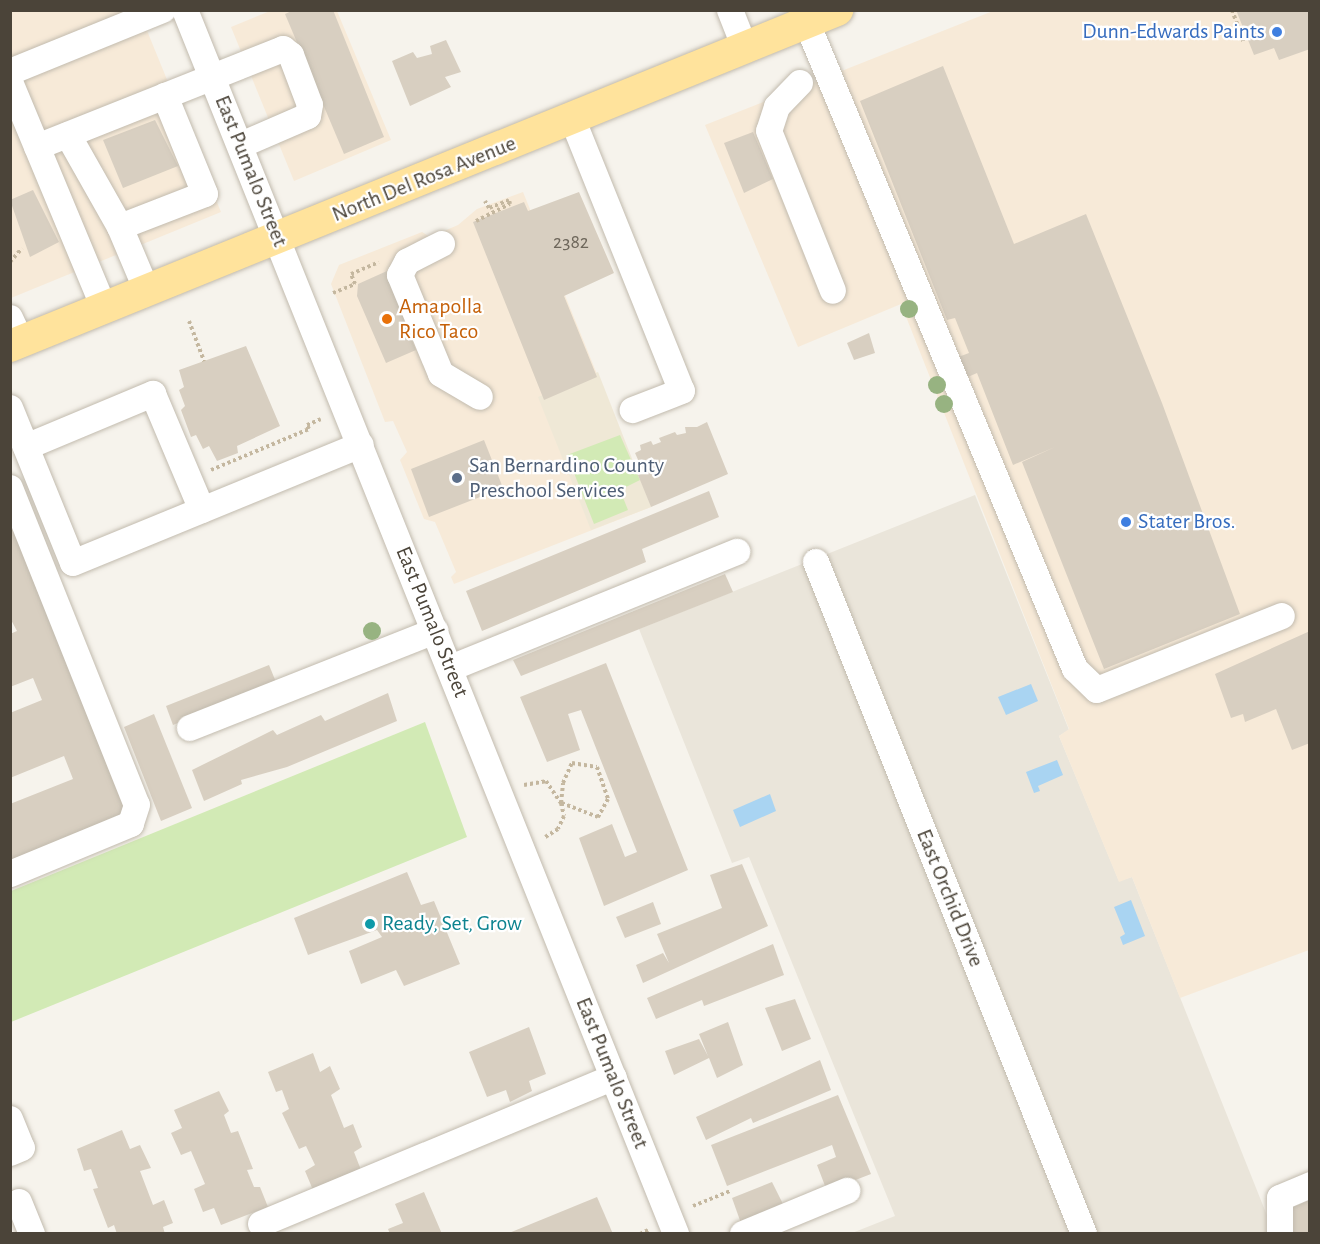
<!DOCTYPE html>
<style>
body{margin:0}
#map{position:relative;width:1320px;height:1244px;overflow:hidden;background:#f6f3ec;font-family:"Alegreya Sans",sans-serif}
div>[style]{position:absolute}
.residential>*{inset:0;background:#eae5da}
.commercial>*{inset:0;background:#f7ead8}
.education>*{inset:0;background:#efe8d6}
.green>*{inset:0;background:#d2eab5}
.water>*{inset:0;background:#a9d4f2}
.building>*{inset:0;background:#d8cfc1}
.path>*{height:4px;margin-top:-2px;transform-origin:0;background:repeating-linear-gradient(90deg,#c4b79f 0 3px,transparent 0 6px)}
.roads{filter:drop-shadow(0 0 2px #c2bbae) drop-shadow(0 0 2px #c2bbae)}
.minor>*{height:26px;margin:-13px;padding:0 13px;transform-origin:13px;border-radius:13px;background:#fff}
.major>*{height:32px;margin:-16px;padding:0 16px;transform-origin:16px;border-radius:16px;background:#ffe39c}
.trees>*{width:18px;height:18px;margin:-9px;border-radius:50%;background:#97b381}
.dots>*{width:16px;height:16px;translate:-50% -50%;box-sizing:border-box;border:3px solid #fff;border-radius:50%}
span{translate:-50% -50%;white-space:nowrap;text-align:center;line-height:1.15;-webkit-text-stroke:4.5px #fff;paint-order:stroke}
.number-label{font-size:20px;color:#6e675b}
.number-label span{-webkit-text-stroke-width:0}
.shop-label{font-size:22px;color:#366cbe}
.right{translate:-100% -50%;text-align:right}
.left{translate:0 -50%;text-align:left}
.street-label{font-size:22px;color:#4b4439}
.food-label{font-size:22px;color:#c56008}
.service-label{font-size:22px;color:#4e5e75}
.culture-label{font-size:22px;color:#0d838f}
.frame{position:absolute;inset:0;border:12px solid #4b4439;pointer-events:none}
</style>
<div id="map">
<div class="residential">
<i style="clip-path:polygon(975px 495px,1069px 730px,1059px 736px,1119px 881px,1132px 877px,1274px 1233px,852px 1233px,895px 1216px,749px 857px,732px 863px,639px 629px)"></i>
</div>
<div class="commercial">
<i style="clip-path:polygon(11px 11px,139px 11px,221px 212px,11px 298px)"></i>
<i style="clip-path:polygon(270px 11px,337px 11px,391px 140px,294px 181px,231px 27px)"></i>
<i style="clip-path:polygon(993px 11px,1309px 11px,1309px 950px,1180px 998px,1132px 877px,1119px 882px,1059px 736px,1069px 729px,901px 304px,798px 347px,705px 125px)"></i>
<i style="clip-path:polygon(523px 192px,651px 507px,454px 584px,451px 577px,456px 572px,435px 522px,424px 519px,400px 460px,407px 452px,393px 421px,385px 422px,331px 284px,339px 265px,422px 232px,430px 237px,458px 225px,477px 209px)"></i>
</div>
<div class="education">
<i style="clip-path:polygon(598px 372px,651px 507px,591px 530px,538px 397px)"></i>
</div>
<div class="green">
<i style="clip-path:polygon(620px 435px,640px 480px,620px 490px,628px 510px,594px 524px,567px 455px)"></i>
<i style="clip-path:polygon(425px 722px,467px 837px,11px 1022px,11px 891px)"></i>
</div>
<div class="water">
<i style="clip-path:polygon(1031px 684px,1038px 701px,1006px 715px,998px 697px)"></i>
<i style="clip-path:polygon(1057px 760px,1063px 775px,1038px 786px,1040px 791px,1034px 793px,1026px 772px)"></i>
<i style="clip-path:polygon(770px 794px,776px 811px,740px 827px,733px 810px)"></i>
<i style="clip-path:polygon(1131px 900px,1145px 936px,1123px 945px,1120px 937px,1125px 934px,1114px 907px)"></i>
</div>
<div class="building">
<i style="clip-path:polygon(294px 10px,333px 10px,384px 137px,344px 154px,285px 14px)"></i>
<i style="clip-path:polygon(1236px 10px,1310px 10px,1310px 49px,1279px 60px,1274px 48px,1254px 55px)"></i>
<i style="clip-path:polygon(446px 40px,461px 72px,445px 77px,451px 87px,410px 106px,392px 61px,413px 52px,417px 58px,432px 54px,430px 46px)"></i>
<i style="clip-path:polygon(943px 66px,1014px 244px,1086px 214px,1162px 403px,1240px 614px,1104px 669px,1022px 462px,1055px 447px,1013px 465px,977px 373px,961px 380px,953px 359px,969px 353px,955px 318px,947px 320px,860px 101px)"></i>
<i style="clip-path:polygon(155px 120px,178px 166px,123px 188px,103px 140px)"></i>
<i style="clip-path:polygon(753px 132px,773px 179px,744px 193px,724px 143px)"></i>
<i style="clip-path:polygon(33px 190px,59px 242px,30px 257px,10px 200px)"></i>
<i style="clip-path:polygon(579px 192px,614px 273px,564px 296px,597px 377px,544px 400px,473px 222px,524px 202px,528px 211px)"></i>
<i style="clip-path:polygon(387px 271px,412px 316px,404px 321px,416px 350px,386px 363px,357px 296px,358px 284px)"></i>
<i style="clip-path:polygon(869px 333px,875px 353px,854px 360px,847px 343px)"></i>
<i style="clip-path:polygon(246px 346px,280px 426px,237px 446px,238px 453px,217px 461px,209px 446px,203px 449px,196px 435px,191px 437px,181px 410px,185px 406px,179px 390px,184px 387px,179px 370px)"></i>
<i style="clip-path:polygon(707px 422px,728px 474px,651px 507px,638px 475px,644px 473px,635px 453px,641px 450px,640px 445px,651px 441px,653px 445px,661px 442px,659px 438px,675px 432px,677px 435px,686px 433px,685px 427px,697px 427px)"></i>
<i style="clip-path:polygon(484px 440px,503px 488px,429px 517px,411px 469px)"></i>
<i style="clip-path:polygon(709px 491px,719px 517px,642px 549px,646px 562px,482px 631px,466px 591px)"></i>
<i style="clip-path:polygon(11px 519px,130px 813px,10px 860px,10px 804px,73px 779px,64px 756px,10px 778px,10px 713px,42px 700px,33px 678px,10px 687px,10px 634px,17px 631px,10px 618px)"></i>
<i style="clip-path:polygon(725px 574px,733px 592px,521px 676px,513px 660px)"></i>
<i style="clip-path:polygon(1310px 631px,1310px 743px,1292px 750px,1276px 709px,1245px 722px,1243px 714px,1231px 718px,1215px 674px)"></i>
<i style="clip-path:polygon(606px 663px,688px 870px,604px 906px,579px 838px,612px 824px,625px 857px,637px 852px,581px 710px,568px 714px,580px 750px,547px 762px,520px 697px)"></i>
<i style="clip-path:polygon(269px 665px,276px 682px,173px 725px,166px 706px)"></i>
<i style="clip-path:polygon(388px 693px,397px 721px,287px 767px,241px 780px,242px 784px,204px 801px,192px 770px,273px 730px,277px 735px,321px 715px,325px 721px)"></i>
<i style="clip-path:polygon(154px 714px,192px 808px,161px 821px,124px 727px)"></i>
<i style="clip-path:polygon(742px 864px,768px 926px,643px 983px,636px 965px,663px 953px,669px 963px,657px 934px,722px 908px,710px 875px)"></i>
<i style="clip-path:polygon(407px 872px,421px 905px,434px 901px,460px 964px,404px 986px,396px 970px,361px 984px,349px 951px,382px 937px,377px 930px,308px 955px,294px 918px)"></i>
<i style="clip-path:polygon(653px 902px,661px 924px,625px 938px,616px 917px)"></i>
<i style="clip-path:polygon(773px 944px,784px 975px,704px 1006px,702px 1000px,656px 1019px,647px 998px)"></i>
<i style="clip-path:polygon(795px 999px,811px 1039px,782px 1051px,765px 1008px)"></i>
<i style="clip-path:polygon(728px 1022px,743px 1065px,717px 1078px,709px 1058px,674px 1075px,665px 1051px,699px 1039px,708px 1056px,699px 1034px)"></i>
<i style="clip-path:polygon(529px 1027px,546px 1074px,529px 1081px,532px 1091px,510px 1102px,506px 1090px,487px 1097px,469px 1052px)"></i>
<i style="clip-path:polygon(313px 1053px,320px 1072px,330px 1066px,340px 1089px,331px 1095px,344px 1128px,353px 1124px,362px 1147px,354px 1152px,361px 1170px,313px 1190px,305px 1171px,315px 1165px,306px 1146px,299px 1149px,282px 1113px,289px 1109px,282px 1090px,276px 1092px,268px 1072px)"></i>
<i style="clip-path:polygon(820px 1060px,831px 1090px,753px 1123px,751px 1118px,706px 1140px,696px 1117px)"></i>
<i style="clip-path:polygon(219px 1091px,229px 1111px,224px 1115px,231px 1133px,238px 1131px,253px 1169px,247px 1170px,254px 1187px,260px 1187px,268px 1207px,221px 1225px,214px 1208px,203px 1212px,194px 1189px,205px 1184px,191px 1151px,181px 1155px,171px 1133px,182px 1128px,174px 1110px)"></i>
<i style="clip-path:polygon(838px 1095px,871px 1174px,827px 1191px,817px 1165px,836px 1157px,832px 1145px,727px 1186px,711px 1145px)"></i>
<i style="clip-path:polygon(122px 1130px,130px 1149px,140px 1145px,151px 1168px,140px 1171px,153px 1205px,164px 1200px,173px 1223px,163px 1227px,165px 1234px,117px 1234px,114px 1225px,108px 1228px,93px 1189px,98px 1188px,91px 1169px,84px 1171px,77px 1149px)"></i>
<i style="clip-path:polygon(772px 1182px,785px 1208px,742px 1226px,732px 1198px)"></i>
<i style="clip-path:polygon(424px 1192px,442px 1234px,390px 1234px,388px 1229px,403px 1223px,395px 1204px)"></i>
<i style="clip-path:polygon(597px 1197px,613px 1234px,509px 1234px,509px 1233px)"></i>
<i style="clip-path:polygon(1310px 1200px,1310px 1234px,1290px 1234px,1281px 1212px)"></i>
</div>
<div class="path">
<i style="left:1232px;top:10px;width:35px;rotate:70deg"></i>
<i style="left:476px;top:221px;width:38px;rotate:-27deg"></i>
<i style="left:510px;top:204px;width:4px;rotate:-104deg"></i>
<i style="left:509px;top:200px;width:22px;rotate:158deg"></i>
<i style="left:489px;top:208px;width:8px;rotate:-120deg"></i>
<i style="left:10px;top:262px;width:18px;rotate:-49deg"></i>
<i style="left:333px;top:293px;width:24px;rotate:-22deg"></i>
<i style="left:355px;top:284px;width:11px;rotate:-112deg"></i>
<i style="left:351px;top:274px;width:30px;rotate:-23deg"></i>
<i style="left:189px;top:321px;width:43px;rotate:69.4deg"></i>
<i style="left:211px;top:470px;width:106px;rotate:-22.7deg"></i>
<i style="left:309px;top:429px;width:4px;rotate:-117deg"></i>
<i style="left:307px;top:425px;width:15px;rotate:-23deg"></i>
<i style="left:572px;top:763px;width:25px;rotate:9deg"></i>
<i style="left:597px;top:767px;width:34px;rotate:71deg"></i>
<i style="left:608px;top:799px;width:21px;rotate:119deg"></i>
<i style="left:598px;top:817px;width:40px;rotate:-159deg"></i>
<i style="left:561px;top:803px;width:20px;rotate:-84deg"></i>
<i style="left:563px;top:783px;width:22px;rotate:-66deg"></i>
<i style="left:524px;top:785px;width:22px;rotate:-10deg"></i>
<i style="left:546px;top:781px;width:27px;rotate:56deg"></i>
<i style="left:561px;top:803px;width:13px;rotate:77deg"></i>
<i style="left:564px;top:816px;width:14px;rotate:115deg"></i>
<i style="left:558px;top:829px;width:15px;rotate:148deg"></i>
<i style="left:693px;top:1206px;width:40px;rotate:-22deg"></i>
<i style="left:640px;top:1234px;width:9px;rotate:-27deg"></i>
</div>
<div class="roads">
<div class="minor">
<i style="left:185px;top:10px;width:1319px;rotate:68.14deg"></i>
<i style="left:730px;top:10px;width:41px;rotate:68.5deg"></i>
<i style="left:807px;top:23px;width:699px;rotate:67.47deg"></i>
<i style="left:1075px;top:669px;width:30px;rotate:44deg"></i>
<i style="left:1097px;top:690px;width:199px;rotate:-21.8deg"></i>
<i style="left:10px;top:72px;width:165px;rotate:-22.1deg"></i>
<i style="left:10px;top:82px;width:245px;rotate:67.4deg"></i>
<i style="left:800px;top:83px;width:33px;rotate:134deg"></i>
<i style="left:777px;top:107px;width:25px;rotate:108deg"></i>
<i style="left:769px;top:131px;width:172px;rotate:68.2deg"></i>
<i style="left:572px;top:118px;width:294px;rotate:68.1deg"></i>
<i style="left:682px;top:391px;width:53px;rotate:158.8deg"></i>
<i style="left:68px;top:135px;width:106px;rotate:60.5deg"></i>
<i style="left:37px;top:147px;width:265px;rotate:-21.7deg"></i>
<i style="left:283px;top:49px;width:10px;rotate:37deg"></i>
<i style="left:291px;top:55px;width:53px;rotate:69.2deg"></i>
<i style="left:310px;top:105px;width:11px;rotate:100deg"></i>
<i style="left:308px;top:116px;width:73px;rotate:156.6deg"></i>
<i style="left:442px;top:244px;width:39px;rotate:153deg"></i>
<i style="left:407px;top:262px;width:15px;rotate:118deg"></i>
<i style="left:400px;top:275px;width:107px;rotate:67.5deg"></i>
<i style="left:441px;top:374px;width:45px;rotate:30.5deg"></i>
<i style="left:147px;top:291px;width:69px;rotate:-112.9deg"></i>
<i style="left:120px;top:227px;width:91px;rotate:-21.2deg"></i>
<i style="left:205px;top:194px;width:106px;rotate:-112.2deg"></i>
<i style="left:10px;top:318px;width:26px;rotate:65deg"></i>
<i style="left:10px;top:408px;width:167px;rotate:67.9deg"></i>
<i style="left:73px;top:563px;width:311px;rotate:-22.3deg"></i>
<i style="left:26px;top:447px;width:138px;rotate:-22.7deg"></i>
<i style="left:153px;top:394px;width:126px;rotate:67.1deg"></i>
<i style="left:10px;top:488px;width:341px;rotate:68.2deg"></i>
<i style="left:137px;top:805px;width:20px;rotate:108deg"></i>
<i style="left:131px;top:824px;width:131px;rotate:157.5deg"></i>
<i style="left:816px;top:562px;width:723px;rotate:68.26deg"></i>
<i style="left:451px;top:668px;width:309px;rotate:-22.1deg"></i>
<i style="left:190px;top:728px;width:264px;rotate:-21.6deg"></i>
<i style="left:10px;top:1119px;width:31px;rotate:68deg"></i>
<i style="left:22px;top:1148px;width:13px;rotate:157deg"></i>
<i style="left:19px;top:1202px;width:35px;rotate:68deg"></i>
<i style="left:261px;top:1224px;width:382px;rotate:-22.6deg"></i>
<i style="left:743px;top:1234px;width:113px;rotate:-22.5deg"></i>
<i style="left:1280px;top:1234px;width:36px;rotate:-90deg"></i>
<i style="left:1280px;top:1198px;width:33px;rotate:-23deg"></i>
</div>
<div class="major">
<i style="left:10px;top:346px;width:893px;rotate:-22.11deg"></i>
</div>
</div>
<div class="trees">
<i style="left:909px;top:309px"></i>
<i style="left:937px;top:385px"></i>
<i style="left:944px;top:404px"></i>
<i style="left:372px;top:631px"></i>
</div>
<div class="dots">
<i style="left:1277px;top:32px;background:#3f7fe0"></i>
<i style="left:387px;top:319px;background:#e8710a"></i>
<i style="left:457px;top:478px;background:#5c6f8a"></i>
<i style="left:1126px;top:522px;background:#3f7fe0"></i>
<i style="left:370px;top:924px;background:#0f9aa8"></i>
</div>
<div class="number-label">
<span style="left:571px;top:242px">2382</span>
</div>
<div class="shop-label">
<span class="right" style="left:1265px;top:32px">Dunn-Edwards Paints</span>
<span class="left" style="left:1138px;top:522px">Stater Bros.</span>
</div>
<div class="street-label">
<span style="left:251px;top:171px;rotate:68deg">East Pumalo Street</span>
<span style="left:424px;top:179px;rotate:-22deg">North Del Rosa Avenue</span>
<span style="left:432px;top:622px;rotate:68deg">East Pumalo Street</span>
<span style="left:950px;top:898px;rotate:68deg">East Orchid Drive</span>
<span style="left:612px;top:1073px;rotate:68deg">East Pumalo Street</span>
</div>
<div class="food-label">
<span class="left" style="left:399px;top:319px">Amapolla<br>Rico Taco</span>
</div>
<div class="service-label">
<span class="left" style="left:469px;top:478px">San Bernardino County<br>Preschool Services</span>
</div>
<div class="culture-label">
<span class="left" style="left:382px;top:924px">Ready, Set, Grow</span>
</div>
<div class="frame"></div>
</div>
